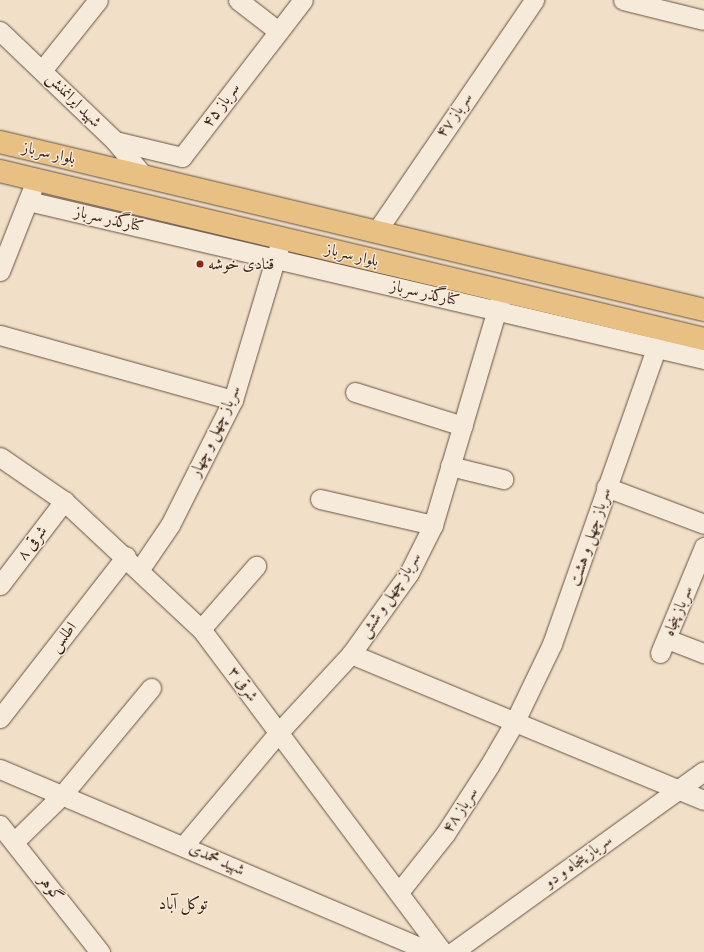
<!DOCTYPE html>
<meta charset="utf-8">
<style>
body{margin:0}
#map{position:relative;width:704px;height:952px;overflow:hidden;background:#f1dfc7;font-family:"Libre Bodoni",Amiri,serif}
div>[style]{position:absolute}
.roads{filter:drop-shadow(0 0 1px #675242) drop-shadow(0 0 1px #675242)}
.minor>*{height:19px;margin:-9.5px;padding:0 9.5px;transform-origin:9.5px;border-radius:9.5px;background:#f6eadb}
.major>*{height:22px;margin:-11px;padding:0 11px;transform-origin:11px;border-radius:11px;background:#e8c084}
.dots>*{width:11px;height:11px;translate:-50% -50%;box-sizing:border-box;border:2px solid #f6eadb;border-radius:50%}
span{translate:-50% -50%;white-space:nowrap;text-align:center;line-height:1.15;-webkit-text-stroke:3px #f6eadb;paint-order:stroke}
.street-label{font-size:16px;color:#392315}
.poi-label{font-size:16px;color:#392315}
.left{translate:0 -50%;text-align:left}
.neighbourhood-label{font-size:17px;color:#392315}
</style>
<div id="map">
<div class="roads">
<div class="minor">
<i style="left:238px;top:0;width:51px;rotate:37.8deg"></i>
<i style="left:623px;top:0;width:83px;rotate:13.9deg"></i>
<i style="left:0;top:31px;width:159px;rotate:43.7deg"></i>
<i style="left:115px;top:141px;width:43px;rotate:50.7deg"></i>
<i style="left:43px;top:69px;width:88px;rotate:-51.4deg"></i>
<i style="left:115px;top:141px;width:69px;rotate:13.4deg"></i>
<i style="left:182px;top:157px;width:198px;rotate:-52.4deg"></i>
<i style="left:28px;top:201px;width:694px;rotate:13.16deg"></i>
<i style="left:376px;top:232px;width:281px;rotate:-55.7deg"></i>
<i style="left:0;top:271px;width:87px;rotate:-68.4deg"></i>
<i style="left:0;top:335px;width:242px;rotate:15.6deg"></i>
<i style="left:355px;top:392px;width:113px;rotate:17.5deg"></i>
<i style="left:0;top:457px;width:78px;rotate:34.5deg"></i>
<i style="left:64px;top:501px;width:187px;rotate:43.1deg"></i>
<i style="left:201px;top:629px;width:404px;rotate:53.2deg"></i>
<i style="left:450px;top:466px;width:55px;rotate:13.8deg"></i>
<i style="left:606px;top:487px;width:105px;rotate:20.7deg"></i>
<i style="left:320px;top:499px;width:116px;rotate:13deg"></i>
<i style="left:140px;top:569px;width:53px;rotate:-55.7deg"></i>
<i style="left:170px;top:525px;width:140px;rotate:-63.3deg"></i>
<i style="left:233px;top:400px;width:160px;rotate:-73.3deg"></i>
<i style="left:0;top:585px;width:106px;rotate:-52.7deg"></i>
<i style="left:201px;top:629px;width:84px;rotate:-48.9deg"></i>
<i style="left:667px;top:639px;width:40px;rotate:21deg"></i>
<i style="left:660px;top:653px;width:115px;rotate:-67.5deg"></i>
<i style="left:351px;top:654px;width:382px;rotate:22.5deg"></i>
<i style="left:0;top:718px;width:205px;rotate:-52.1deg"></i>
<i style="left:0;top:769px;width:469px;rotate:23deg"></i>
<i style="left:0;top:825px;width:162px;rotate:51.8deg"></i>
<i style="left:15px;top:841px;width:67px;rotate:-44.4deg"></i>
<i style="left:63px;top:794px;width:138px;rotate:-50.3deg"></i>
<i style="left:185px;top:844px;width:146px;rotate:-50deg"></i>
<i style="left:279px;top:732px;width:106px;rotate:-47.3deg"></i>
<i style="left:351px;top:654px;width:100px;rotate:-54.4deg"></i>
<i style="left:409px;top:573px;width:54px;rotate:-63.4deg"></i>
<i style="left:433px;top:525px;width:236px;rotate:-73.5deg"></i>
<i style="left:399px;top:892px;width:74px;rotate:-51.6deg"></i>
<i style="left:445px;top:834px;width:81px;rotate:-57.1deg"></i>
<i style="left:489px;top:766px;width:50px;rotate:-59.8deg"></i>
<i style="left:514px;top:723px;width:88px;rotate:-64.3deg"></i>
<i style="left:552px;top:644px;width:316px;rotate:-70.6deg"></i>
<i style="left:453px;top:952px;width:309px;rotate:-35.8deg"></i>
</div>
<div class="major">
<i style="left:0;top:142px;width:724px;rotate:13.42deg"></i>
<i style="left:0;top:171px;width:724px;rotate:13.42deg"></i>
</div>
</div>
<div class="dots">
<i style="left:200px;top:264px;background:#8f2418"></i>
</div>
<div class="street-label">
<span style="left:74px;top:100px;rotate:45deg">شهید ایرانمنش</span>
<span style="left:221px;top:105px;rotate:-53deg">سرباز ۴۵</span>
<span style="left:454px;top:115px;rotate:-55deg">سرباز ۴۷</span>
<span style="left:49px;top:153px;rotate:13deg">بلوار سرباز</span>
<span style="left:109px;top:219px;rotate:13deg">کنارگذر سرباز</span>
<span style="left:352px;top:255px;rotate:14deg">بلوار سرباز</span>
<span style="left:425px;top:293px;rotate:13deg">کنارگذر سرباز</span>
<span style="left:215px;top:431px;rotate:-65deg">سرباز چهل و چهار</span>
<span style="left:590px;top:537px;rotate:-72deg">سرباز چهل و هشت</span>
<span style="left:32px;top:543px;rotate:-53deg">۸ شرقی</span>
<span style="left:390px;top:595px;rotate:-57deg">سرباز چهل و شش</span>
<span style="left:678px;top:611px;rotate:-68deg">سرباز پنجاه</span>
<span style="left:63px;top:637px;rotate:-52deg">اطلس</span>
<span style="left:243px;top:684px;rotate:53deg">شرقی ۳</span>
<span style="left:460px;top:810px;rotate:-57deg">سرباز ۴۸</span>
<span style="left:217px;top:859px;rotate:24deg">شهید محمدی</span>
<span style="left:578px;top:861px;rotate:-36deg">سرباز پنجاه و دو</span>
<span style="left:51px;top:888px;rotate:53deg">گوهر</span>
</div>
<div class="poi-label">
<span class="left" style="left:208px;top:264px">قنادی خوشه</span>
</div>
<div class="neighbourhood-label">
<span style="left:183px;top:905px">توکل آباد</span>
</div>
</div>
